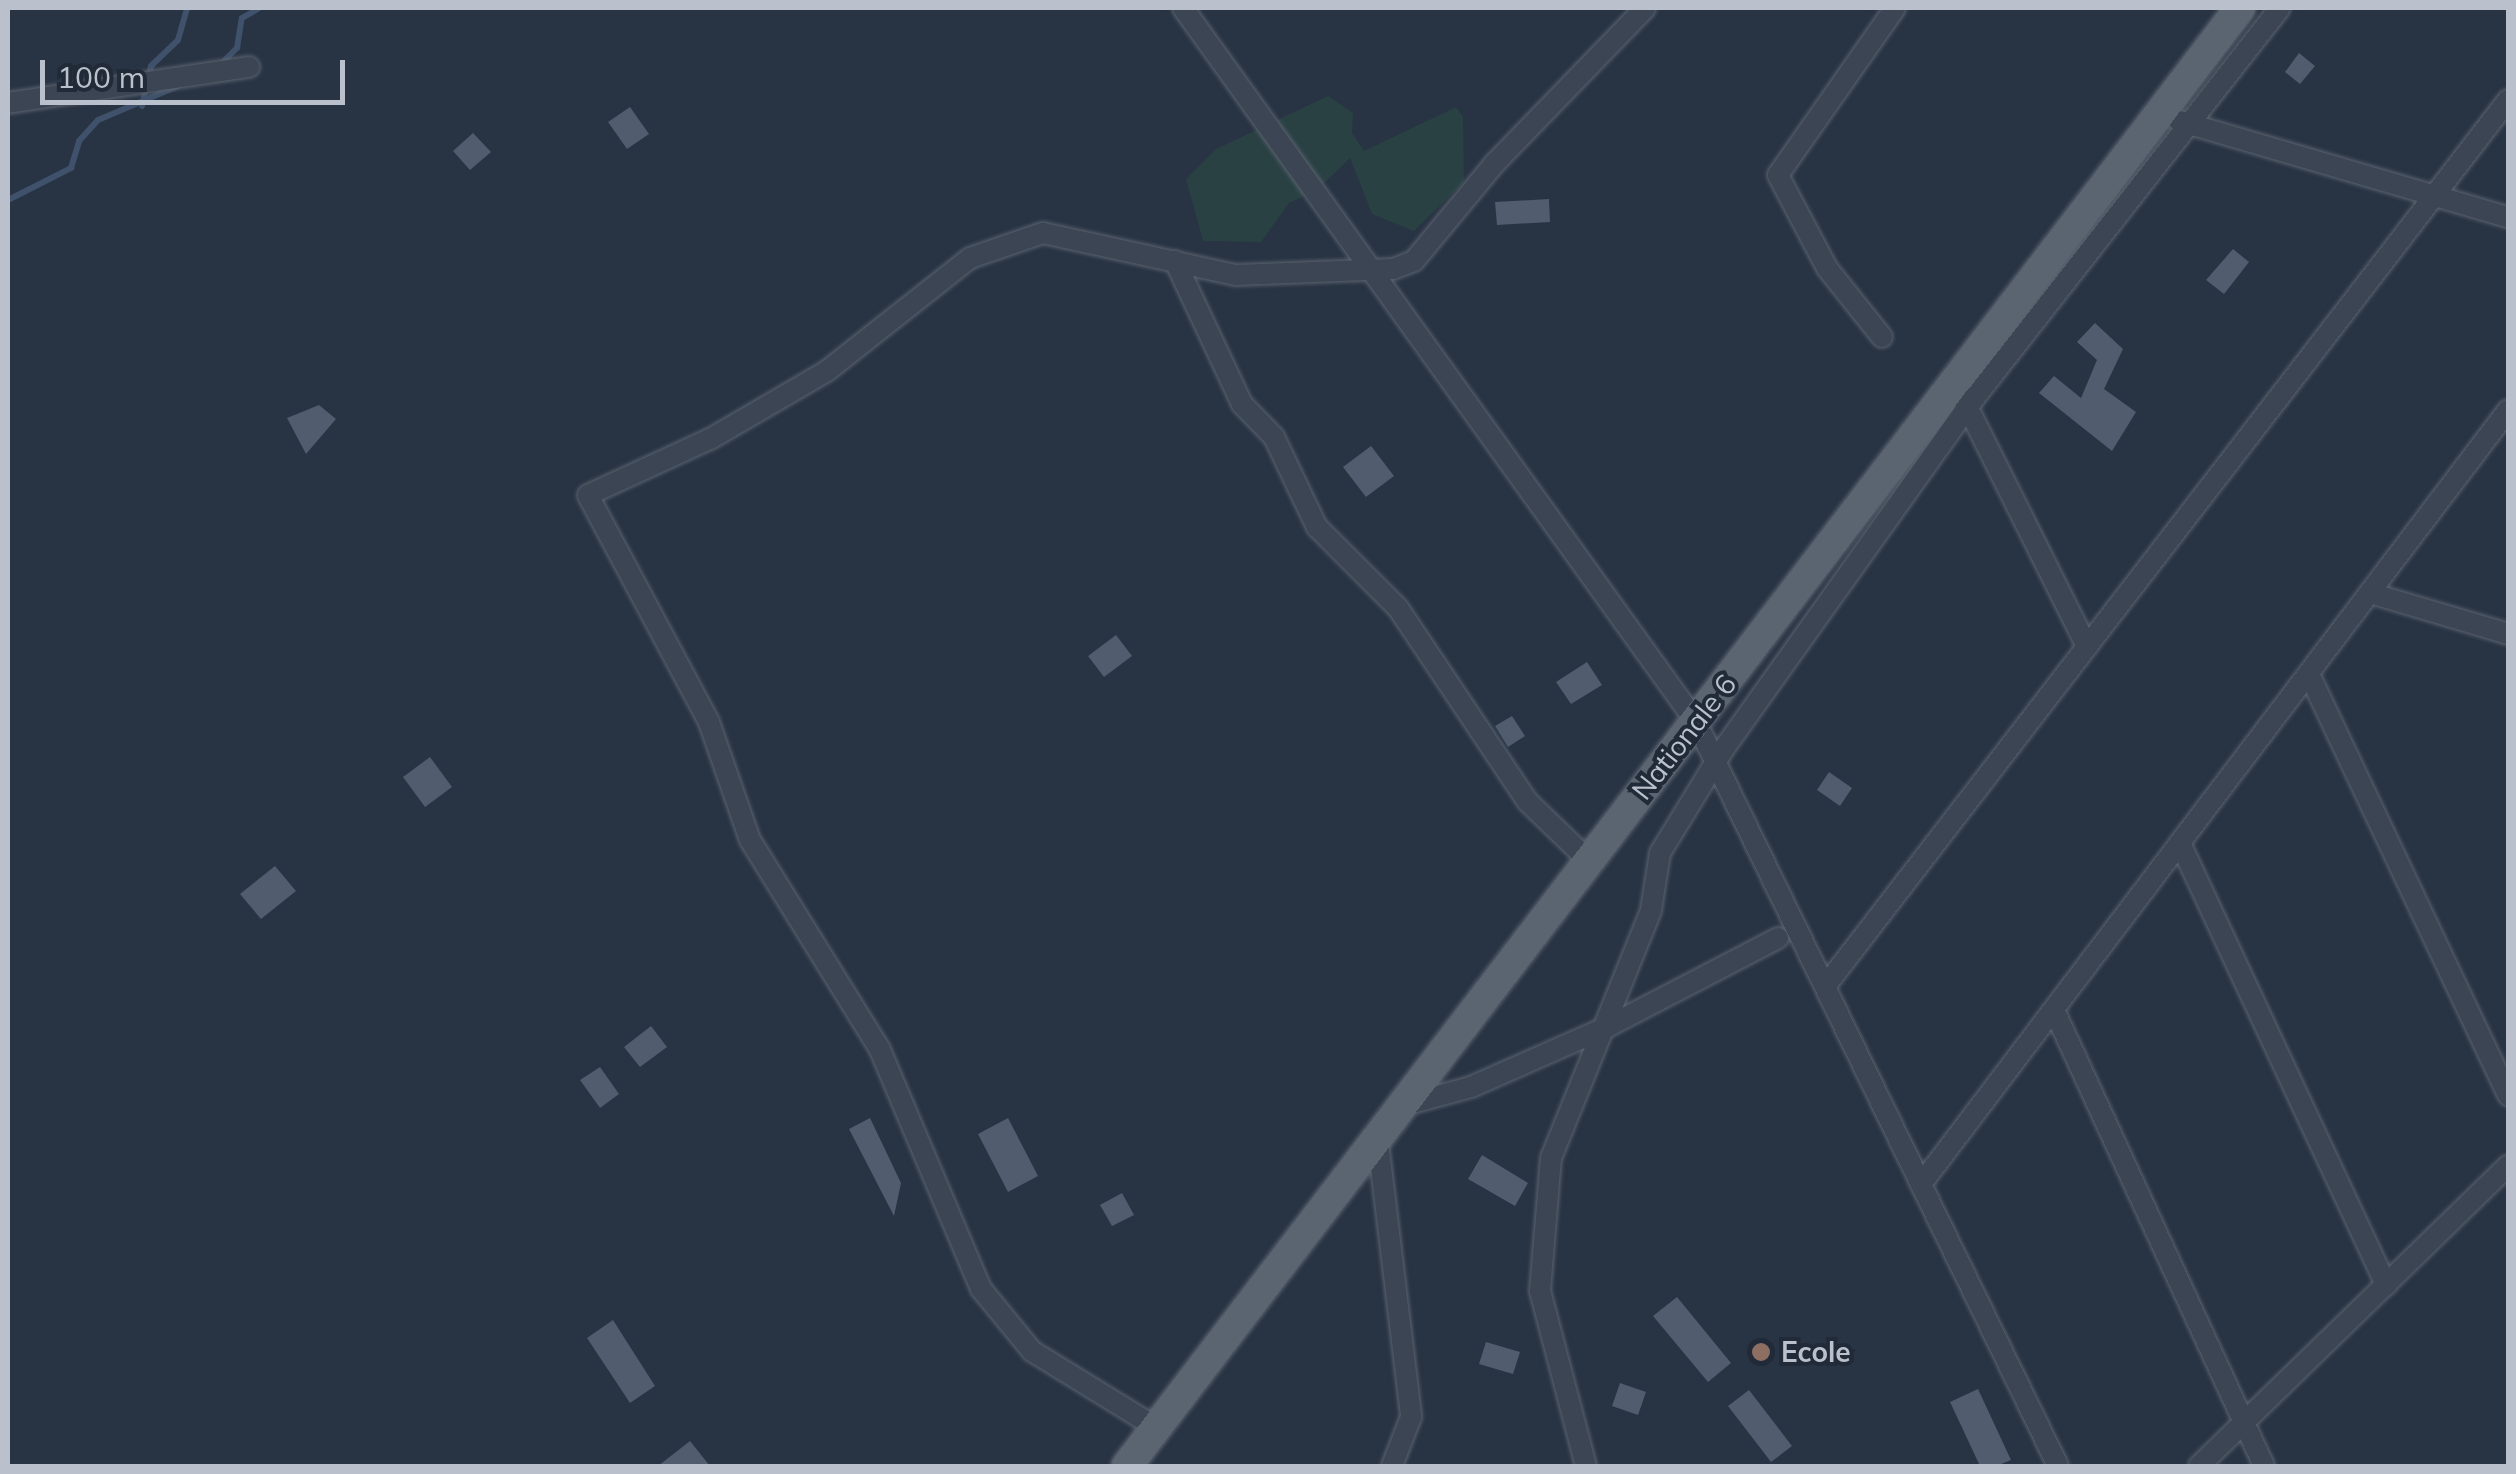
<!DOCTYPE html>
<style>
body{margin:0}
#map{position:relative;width:2516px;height:1474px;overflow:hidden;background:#283343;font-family:Mulish,sans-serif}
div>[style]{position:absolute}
.green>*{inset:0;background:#2a4144}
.stream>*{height:6px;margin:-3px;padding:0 3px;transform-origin:3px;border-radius:3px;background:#3f516b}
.building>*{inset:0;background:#515c6e}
.roads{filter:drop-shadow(0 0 2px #5b6370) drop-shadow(0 0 2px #5b6370)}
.minor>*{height:20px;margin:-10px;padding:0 10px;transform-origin:10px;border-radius:10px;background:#3c4553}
.primary>*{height:30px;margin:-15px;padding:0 15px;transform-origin:15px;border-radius:15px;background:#5b6572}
.dots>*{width:28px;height:28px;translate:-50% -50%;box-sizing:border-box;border:5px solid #212a38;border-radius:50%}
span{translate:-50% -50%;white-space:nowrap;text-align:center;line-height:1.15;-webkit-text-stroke:8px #212a38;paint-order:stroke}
.street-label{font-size:28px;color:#bac1cc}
.poi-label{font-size:28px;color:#bac1cc;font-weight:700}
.left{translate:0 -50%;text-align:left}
.frame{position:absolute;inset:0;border:10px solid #bac1cc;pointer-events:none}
.scale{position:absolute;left:40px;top:60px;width:305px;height:45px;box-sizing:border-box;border:5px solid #bac1cc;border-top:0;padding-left:12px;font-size:30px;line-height:35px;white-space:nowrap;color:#bac1cc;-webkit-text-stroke:8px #212a38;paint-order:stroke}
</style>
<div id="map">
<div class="green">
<i style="clip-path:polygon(1328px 96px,1353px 113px,1352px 133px,1364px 151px,1456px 107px,1463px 117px,1464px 182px,1414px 231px,1372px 214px,1350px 158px,1317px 190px,1289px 203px,1261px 242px,1203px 241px,1186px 179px,1216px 149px)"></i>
</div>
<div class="stream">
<i style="left:221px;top:64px;width:23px;rotate:-45deg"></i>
<i style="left:237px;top:48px;width:30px;rotate:-81deg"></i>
<i style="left:242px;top:18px;width:20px;rotate:-30deg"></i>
<i style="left:142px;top:106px;width:41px;rotate:-77.3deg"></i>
<i style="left:151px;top:66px;width:37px;rotate:-44deg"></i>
<i style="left:178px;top:40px;width:33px;rotate:-74deg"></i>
<i style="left:8px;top:200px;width:71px;rotate:-26.9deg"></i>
<i style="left:71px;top:168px;width:28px;rotate:-73deg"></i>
<i style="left:79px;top:141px;width:28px;rotate:-48deg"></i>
<i style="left:98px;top:120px;width:92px;rotate:-23deg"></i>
</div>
<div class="building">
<i style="clip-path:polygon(2299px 53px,2315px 66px,2300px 84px,2285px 72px)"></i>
<i style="clip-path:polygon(630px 107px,649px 134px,627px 149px,608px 122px)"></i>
<i style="clip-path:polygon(473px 133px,491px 152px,470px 170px,453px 151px)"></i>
<i style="clip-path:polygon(1549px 199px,1550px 222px,1497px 225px,1495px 202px)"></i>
<i style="clip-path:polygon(2233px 249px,2249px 262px,2224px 294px,2206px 280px)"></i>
<i style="clip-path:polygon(2095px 323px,2123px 349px,2104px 389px,2136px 412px,2112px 451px,2039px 393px,2054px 376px,2081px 398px,2097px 360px,2077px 342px)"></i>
<i style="clip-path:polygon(319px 405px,336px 419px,306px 454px,287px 418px)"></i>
<i style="clip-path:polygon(1371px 446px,1394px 476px,1366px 497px,1343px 467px)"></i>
<i style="clip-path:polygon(1116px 635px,1132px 656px,1104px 677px,1088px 656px)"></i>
<i style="clip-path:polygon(1587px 662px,1602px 685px,1571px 704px,1556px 682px)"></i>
<i style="clip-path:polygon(1512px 716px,1525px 736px,1508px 747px,1495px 726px)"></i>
<i style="clip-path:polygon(430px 757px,452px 787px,425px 807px,403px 777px)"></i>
<i style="clip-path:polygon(1829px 772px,1852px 788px,1840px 806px,1817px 790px)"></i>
<i style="clip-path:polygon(275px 866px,296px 891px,261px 919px,240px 894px)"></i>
<i style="clip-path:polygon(651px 1026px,667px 1047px,640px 1067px,624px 1047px)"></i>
<i style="clip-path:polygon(600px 1067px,619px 1094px,600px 1108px,580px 1080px)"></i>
<i style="clip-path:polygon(870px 1118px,901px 1183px,894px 1216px,849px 1129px)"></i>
<i style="clip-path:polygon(1008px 1118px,1038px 1176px,1008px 1192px,978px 1134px)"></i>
<i style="clip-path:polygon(1482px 1155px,1528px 1183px,1515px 1206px,1468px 1179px)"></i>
<i style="clip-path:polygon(1122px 1193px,1134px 1215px,1112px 1226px,1100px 1205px)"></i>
<i style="clip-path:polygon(1677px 1297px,1731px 1363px,1708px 1382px,1653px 1316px)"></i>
<i style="clip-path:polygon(613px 1320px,655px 1386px,630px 1403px,587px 1338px)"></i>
<i style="clip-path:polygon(1486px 1342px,1520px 1352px,1513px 1374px,1479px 1364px)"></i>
<i style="clip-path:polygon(1620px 1383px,1646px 1392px,1638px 1415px,1612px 1406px)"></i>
<i style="clip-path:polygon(1978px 1389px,2011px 1460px,1996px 1466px,1980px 1466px,1950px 1402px)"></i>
<i style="clip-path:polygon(1749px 1390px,1792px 1446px,1771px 1462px,1728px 1406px)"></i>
<i style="clip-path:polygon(690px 1441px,710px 1466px,658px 1466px)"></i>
</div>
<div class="roads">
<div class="minor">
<i style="left:1183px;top:8px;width:879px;rotate:54.3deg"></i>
<i style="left:1696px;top:722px;width:827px;rotate:64.05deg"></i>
<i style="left:8px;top:103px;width:244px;rotate:-8.5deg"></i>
<i style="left:2179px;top:121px;width:343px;rotate:16.3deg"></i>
<i style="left:1175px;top:261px;width:158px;rotate:64.9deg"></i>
<i style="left:1242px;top:404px;width:46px;rotate:45.9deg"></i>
<i style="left:1274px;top:437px;width:100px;rotate:64.5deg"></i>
<i style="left:1317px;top:527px;width:115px;rotate:45deg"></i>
<i style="left:1398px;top:608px;width:232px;rotate:56.2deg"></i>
<i style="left:1527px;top:801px;width:85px;rotate:44deg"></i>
<i style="left:1882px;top:337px;width:88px;rotate:-128.6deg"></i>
<i style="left:1827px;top:268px;width:105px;rotate:-117.8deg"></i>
<i style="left:1778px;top:175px;width:204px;rotate:-55deg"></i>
<i style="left:1963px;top:398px;width:278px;rotate:63.5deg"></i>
<i style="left:2370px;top:593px;width:144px;rotate:16.5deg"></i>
<i style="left:2309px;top:674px;width:466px;rotate:64.7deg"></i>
<i style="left:2180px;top:843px;width:488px;rotate:65deg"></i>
<i style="left:1827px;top:984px;width:1116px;rotate:-52.39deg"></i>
<i style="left:2054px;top:1010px;width:502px;rotate:65.27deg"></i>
<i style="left:1401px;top:1106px;width:73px;rotate:-15.2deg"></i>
<i style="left:1471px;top:1087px;width:149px;rotate:-23.8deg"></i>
<i style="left:1607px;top:1027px;width:193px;rotate:-27.5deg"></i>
<i style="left:1377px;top:1134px;width:285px;rotate:83.1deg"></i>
<i style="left:1411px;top:1417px;width:53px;rotate:111.2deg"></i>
<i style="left:1922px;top:1183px;width:970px;rotate:-52.83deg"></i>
<i style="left:1157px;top:1428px;width:147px;rotate:-148.4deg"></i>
<i style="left:1032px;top:1351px;width:80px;rotate:-129.4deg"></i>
<i style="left:981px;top:1289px;width:262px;rotate:-112.9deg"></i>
<i style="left:879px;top:1048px;width:245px;rotate:-121.8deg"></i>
<i style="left:750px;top:840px;width:125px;rotate:-109.2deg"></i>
<i style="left:709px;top:722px;width:257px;rotate:-118.1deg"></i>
<i style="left:588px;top:495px;width:134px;rotate:-24.7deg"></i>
<i style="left:710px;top:439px;width:135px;rotate:-30.2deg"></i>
<i style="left:827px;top:371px;width:182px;rotate:-38.3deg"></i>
<i style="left:970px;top:258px;width:77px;rotate:-18.9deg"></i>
<i style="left:1043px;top:233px;width:198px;rotate:12.3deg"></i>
<i style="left:1236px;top:275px;width:157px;rotate:-2.2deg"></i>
<i style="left:1393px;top:269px;width:22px;rotate:-21deg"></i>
<i style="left:1414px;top:261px;width:127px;rotate:-50.4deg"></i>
<i style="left:1495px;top:163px;width:216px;rotate:-45.9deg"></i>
<i style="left:1586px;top:1466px;width:181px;rotate:-104.7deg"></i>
<i style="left:1540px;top:1291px;width:133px;rotate:-85.3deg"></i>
<i style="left:1551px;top:1158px;width:267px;rotate:-68deg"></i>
<i style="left:1651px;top:910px;width:58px;rotate:-81deg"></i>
<i style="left:1660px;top:853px;width:121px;rotate:-58.5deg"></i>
<i style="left:1723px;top:750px;width:424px;rotate:-54.5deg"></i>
<i style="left:1969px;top:405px;width:504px;rotate:-51.93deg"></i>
<i style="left:2199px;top:1466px;width:431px;rotate:-44.2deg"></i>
</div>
<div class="primary">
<i style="left:1127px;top:1466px;width:1834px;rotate:-52.64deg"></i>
</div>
</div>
<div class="dots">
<i style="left:1761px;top:1352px;background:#8d6e63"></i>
</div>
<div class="street-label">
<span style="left:1684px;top:737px;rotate:-52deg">Nationale 6</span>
</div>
<div class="poi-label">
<span class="left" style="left:1781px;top:1352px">Ecole</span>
</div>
<div class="frame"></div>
<div class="scale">100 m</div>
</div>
